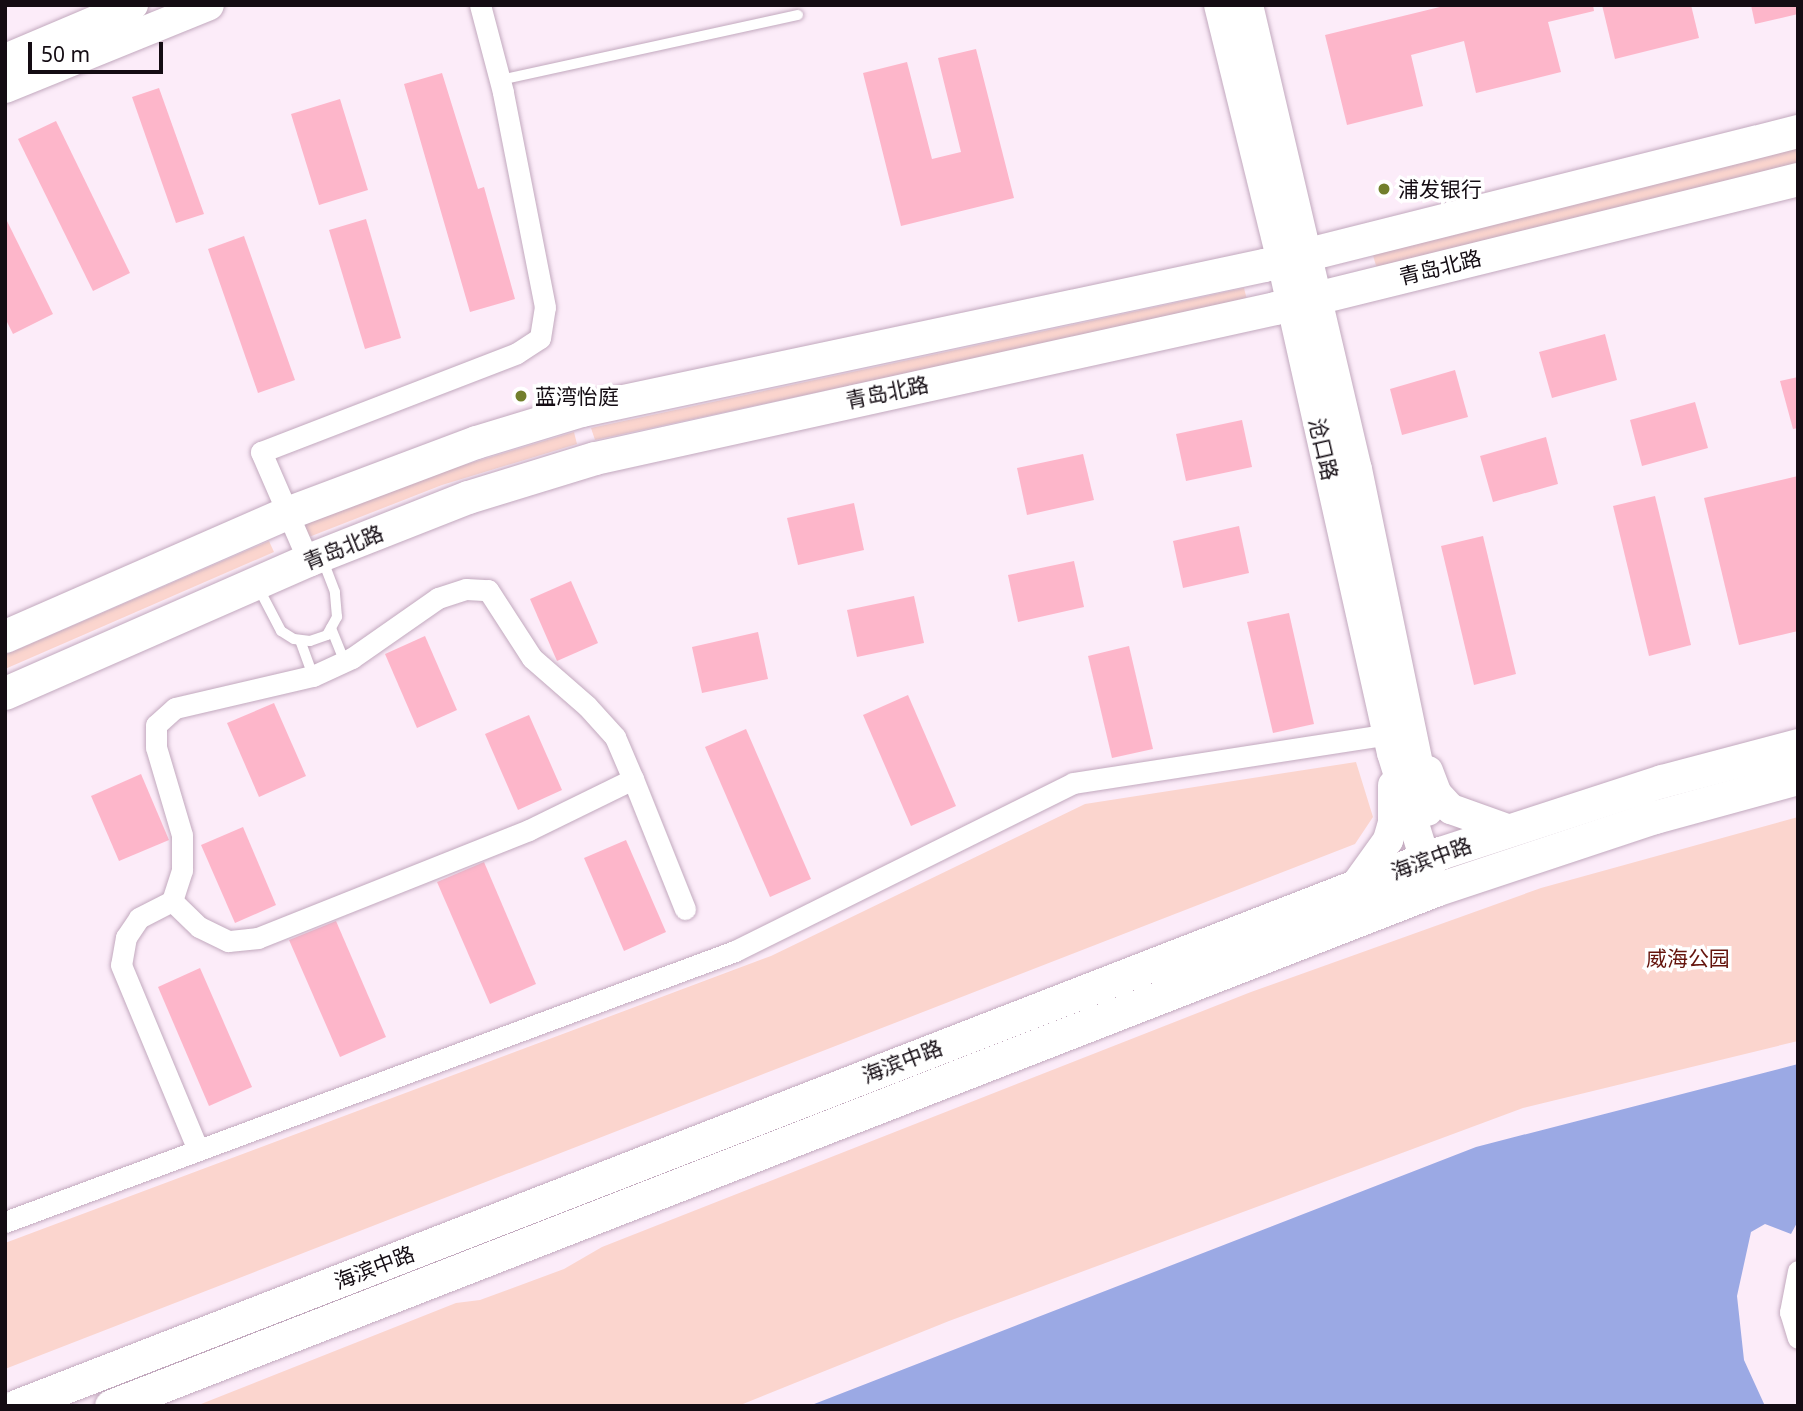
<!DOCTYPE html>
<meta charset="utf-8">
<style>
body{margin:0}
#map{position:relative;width:1803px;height:1411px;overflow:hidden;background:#fcecf9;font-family:"Noto Sans","Noto Sans SC",sans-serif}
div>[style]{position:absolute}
.green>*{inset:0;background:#fbd5ce}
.water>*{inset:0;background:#9ba9e4}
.building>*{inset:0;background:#fdb6ca}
.roads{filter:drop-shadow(0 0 2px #c2a9be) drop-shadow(0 0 2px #c2a9be)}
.service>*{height:10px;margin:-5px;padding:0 5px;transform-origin:5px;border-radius:5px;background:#fff}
.minor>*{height:21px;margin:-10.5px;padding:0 10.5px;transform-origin:10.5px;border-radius:10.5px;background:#fff}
.secondary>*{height:30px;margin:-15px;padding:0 15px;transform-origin:15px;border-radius:15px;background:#fff}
.primary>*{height:33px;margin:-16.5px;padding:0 16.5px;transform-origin:16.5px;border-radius:16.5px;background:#fff}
.dots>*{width:19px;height:19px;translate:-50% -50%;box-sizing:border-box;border:4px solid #fff;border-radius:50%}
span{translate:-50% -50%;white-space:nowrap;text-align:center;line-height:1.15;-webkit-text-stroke:7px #fff;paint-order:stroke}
.poi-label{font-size:21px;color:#140c13}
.left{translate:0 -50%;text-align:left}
.street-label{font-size:21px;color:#140c13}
.park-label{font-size:21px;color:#65140c}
.frame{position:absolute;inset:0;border:7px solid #140c13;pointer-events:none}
.scale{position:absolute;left:28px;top:42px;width:135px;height:32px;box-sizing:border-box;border:4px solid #140c13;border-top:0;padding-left:9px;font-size:21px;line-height:24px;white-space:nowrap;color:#140c13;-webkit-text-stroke:5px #fff;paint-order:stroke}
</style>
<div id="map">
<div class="green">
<i style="clip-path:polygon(1798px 146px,1798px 169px,1378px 272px,1371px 249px)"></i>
<i style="clip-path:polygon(1244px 288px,1247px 300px,595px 440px,591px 428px)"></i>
<i style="clip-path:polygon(574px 432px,577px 444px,442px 485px,309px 537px,304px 525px,437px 473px)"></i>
<i style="clip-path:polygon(269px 541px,274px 552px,5px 669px,5px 655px)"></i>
<i style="clip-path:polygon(1356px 762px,1373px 817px,1355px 844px,5px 1369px,5px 1243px,771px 956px,1085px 804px)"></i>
<i style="clip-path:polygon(1798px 817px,1798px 1041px,1523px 1108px,949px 1321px,738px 1406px,196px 1406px,456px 1303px,480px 1300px,564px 1269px,602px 1247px,1251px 992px,1541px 888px)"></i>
</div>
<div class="water">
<i style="clip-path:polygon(1798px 1064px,1798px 1221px,1791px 1234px,1765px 1224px,1751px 1232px,1737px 1296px,1744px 1360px,1765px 1406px,809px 1406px,1476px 1147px)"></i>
</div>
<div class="building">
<i style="clip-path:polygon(1448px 5px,1593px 5px,1594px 11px,1548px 22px,1561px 72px,1476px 93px,1464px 41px,1411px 55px,1423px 106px,1347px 125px,1325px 35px)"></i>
<i style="clip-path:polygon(1602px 5px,1691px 5px,1699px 38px,1615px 59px)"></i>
<i style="clip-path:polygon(1751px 5px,1798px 5px,1798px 14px,1755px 24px)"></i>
<i style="clip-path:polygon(976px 49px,1014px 198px,901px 226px,863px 73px,907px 62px,932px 159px,961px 152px,938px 58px)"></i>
<i style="clip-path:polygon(442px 73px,478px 189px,484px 187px,515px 299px,470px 312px,404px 84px)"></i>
<i style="clip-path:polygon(159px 88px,204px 214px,176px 223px,132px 97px)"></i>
<i style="clip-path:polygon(340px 99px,368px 190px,319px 205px,291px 114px)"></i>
<i style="clip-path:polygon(56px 121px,130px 273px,93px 291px,18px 139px)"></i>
<i style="clip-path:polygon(5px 217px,53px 314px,13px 334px,5px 318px)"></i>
<i style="clip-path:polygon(366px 219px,401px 338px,365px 349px,329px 230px)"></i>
<i style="clip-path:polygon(244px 236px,295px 380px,258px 393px,208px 249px)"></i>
<i style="clip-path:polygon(1605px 334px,1617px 380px,1552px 398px,1539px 352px)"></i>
<i style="clip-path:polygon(1455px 370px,1468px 417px,1402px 435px,1390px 389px)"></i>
<i style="clip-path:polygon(1798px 377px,1798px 428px,1793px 429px,1780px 381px)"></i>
<i style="clip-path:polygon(1695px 402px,1708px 448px,1642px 466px,1630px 420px)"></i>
<i style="clip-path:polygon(1242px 420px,1252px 467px,1186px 481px,1176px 434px)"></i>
<i style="clip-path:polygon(1546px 437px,1558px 484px,1493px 502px,1480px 456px)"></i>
<i style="clip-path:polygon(1083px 454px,1094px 500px,1027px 515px,1017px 468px)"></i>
<i style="clip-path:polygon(1798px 476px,1798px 631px,1739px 645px,1704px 498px)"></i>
<i style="clip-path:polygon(1655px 496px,1691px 645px,1649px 656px,1613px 506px)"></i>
<i style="clip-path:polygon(854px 503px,864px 550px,798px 565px,787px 518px)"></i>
<i style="clip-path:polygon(1239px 526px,1249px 573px,1183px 588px,1173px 541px)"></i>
<i style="clip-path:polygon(1483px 536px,1516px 674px,1474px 685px,1441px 546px)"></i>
<i style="clip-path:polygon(1074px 561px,1084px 607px,1018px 622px,1008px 575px)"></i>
<i style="clip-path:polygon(571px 581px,598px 643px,557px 661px,530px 599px)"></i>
<i style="clip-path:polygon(914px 596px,924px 643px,857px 657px,847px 610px)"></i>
<i style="clip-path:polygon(1289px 613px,1314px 724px,1273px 733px,1247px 622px)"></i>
<i style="clip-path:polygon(758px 632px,768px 679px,702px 693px,692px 647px)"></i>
<i style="clip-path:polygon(425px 636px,457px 710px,417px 728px,385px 654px)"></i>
<i style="clip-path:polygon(1129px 646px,1153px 749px,1112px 758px,1088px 656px)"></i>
<i style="clip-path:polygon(908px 695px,956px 806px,911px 826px,863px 715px)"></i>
<i style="clip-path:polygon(274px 703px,306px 776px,259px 797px,227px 723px)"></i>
<i style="clip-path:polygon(529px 715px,562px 790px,518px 810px,485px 734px)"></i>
<i style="clip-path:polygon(746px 729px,811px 879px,770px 897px,705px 747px)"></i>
<i style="clip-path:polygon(141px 774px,169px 840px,119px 861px,91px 796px)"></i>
<i style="clip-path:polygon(243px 827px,276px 905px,235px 923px,201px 845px)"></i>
<i style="clip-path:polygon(626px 840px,666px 932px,624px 951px,584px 858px)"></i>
<i style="clip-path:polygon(484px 862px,536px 984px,490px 1004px,437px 882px)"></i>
<i style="clip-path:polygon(336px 921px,386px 1037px,340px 1057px,289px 940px)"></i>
<i style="clip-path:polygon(200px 968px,252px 1087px,209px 1106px,158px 987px)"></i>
</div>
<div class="roads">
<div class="service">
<i style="left:500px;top:80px;width:305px;rotate:-12.3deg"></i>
<i style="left:257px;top:585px;width:52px;rotate:62.4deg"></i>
<i style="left:281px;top:631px;width:15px;rotate:32deg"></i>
<i style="left:294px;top:639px;width:16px;rotate:7deg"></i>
<i style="left:310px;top:641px;width:18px;rotate:-19deg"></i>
<i style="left:327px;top:635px;width:21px;rotate:-61deg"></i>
<i style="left:337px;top:617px;width:25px;rotate:-95deg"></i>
<i style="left:335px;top:592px;width:36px;rotate:-111deg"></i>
<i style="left:331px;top:628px;width:37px;rotate:68deg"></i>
<i style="left:300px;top:640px;width:38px;rotate:70deg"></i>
</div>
<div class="minor">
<i style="left:308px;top:560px;width:118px;rotate:-113.5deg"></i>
<i style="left:261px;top:452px;width:274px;rotate:-21.1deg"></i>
<i style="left:517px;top:353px;width:27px;rotate:-33deg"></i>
<i style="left:540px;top:338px;width:31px;rotate:-81deg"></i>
<i style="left:545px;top:307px;width:219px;rotate:-101.1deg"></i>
<i style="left:503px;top:92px;width:90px;rotate:-104.8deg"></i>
<i style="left:633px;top:779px;width:116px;rotate:153.9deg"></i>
<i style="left:529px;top:830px;width:292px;rotate:158.3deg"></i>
<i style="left:258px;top:938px;width:30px;rotate:174deg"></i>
<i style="left:228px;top:941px;width:32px;rotate:-154deg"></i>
<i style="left:199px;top:927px;width:37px;rotate:-136deg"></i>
<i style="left:172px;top:901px;width:33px;rotate:-72deg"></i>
<i style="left:182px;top:870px;width:35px;rotate:-90deg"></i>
<i style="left:182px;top:835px;width:92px;rotate:-106.5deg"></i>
<i style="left:156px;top:747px;width:22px;rotate:-90deg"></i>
<i style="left:156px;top:725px;width:25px;rotate:-42deg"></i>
<i style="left:175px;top:708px;width:142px;rotate:-13.1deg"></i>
<i style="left:313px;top:676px;width:43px;rotate:-24.8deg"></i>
<i style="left:352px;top:658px;width:105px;rotate:-34.9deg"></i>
<i style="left:438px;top:598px;width:29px;rotate:-18deg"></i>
<i style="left:466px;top:589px;width:22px;rotate:3deg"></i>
<i style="left:488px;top:590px;width:81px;rotate:57.1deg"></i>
<i style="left:532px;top:658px;width:73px;rotate:41.1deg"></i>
<i style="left:587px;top:706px;width:42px;rotate:47.9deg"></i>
<i style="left:615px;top:737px;width:46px;rotate:66.8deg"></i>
<i style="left:633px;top:779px;width:140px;rotate:68.2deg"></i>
<i style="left:172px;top:901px;width:37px;rotate:153deg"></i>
<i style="left:139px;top:918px;width:23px;rotate:124deg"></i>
<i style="left:126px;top:937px;width:28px;rotate:100deg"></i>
<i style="left:121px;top:965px;width:200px;rotate:67.4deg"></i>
<i style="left:5px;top:1222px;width:779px;rotate:-20.37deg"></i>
<i style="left:735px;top:951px;width:377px;rotate:-26.4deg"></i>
<i style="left:1073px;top:783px;width:319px;rotate:-8.8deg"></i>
<i style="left:1798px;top:1271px;width:42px;rotate:101deg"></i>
<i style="left:1790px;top:1312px;width:27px;rotate:73deg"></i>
</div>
<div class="secondary">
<i style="left:1219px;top:5px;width:264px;rotate:76.2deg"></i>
<i style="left:1282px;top:261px;width:504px;rotate:77.4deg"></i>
<i style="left:1392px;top:753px;width:135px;rotate:72.8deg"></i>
<i style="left:1248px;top:5px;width:477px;rotate:76.8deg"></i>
<i style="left:1357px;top:469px;width:349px;rotate:78.3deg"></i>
<i style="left:5px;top:59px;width:139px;rotate:-22.9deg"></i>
<i style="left:5px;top:88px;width:220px;rotate:-22.1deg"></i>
<i style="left:1428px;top:771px;width:25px;rotate:69deg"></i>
<i style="left:1437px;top:794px;width:21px;rotate:47deg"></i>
<i style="left:1451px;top:809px;width:63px;rotate:19.6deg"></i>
<i style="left:1355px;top:886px;width:57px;rotate:-54.3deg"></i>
<i style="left:1388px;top:840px;width:18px;rotate:-74deg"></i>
<i style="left:1393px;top:823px;width:38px;rotate:-90deg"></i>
</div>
<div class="primary">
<i style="left:5px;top:636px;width:308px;rotate:-23.6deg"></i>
<i style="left:287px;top:513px;width:202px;rotate:-20.6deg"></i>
<i style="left:476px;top:442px;width:110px;rotate:-16.9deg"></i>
<i style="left:581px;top:410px;width:698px;rotate:-11.99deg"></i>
<i style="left:1264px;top:265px;width:551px;rotate:-14.09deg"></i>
<i style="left:5px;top:693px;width:331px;rotate:-23.7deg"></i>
<i style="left:308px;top:560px;width:172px;rotate:-21.5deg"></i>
<i style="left:468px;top:497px;width:133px;rotate:-17.1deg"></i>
<i style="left:595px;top:458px;width:696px;rotate:-12.44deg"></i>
<i style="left:1275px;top:308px;width:539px;rotate:-13.86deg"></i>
<i style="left:16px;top:1406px;width:1528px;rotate:-21.22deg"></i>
<i style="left:1440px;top:853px;width:233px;rotate:-18deg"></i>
<i style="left:1662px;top:781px;width:141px;rotate:-14.8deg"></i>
<i style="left:111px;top:1406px;width:1421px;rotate:-21.29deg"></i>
<i style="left:1435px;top:890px;width:232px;rotate:-18.4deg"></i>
<i style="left:1655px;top:817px;width:148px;rotate:-15.3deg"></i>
</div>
</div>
<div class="dots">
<i style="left:1384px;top:189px;background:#727f2c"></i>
<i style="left:521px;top:396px;background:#727f2c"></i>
</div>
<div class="poi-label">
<span class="left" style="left:1398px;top:189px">浦发银行</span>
<span class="left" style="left:535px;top:396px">蓝湾怡庭</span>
</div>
<div class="street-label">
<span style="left:1440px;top:267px;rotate:-14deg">青岛北路</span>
<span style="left:887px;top:392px;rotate:-12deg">青岛北路</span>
<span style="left:1324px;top:449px;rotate:77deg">沧口路</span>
<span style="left:343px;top:547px;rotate:-22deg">青岛北路</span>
<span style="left:1431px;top:858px;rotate:-20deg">海滨中路</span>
<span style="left:902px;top:1061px;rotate:-21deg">海滨中路</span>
<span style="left:374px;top:1267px;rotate:-21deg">海滨中路</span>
</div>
<div class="park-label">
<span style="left:1688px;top:958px">威海公园</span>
</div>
<div class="frame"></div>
<div class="scale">50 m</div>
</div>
